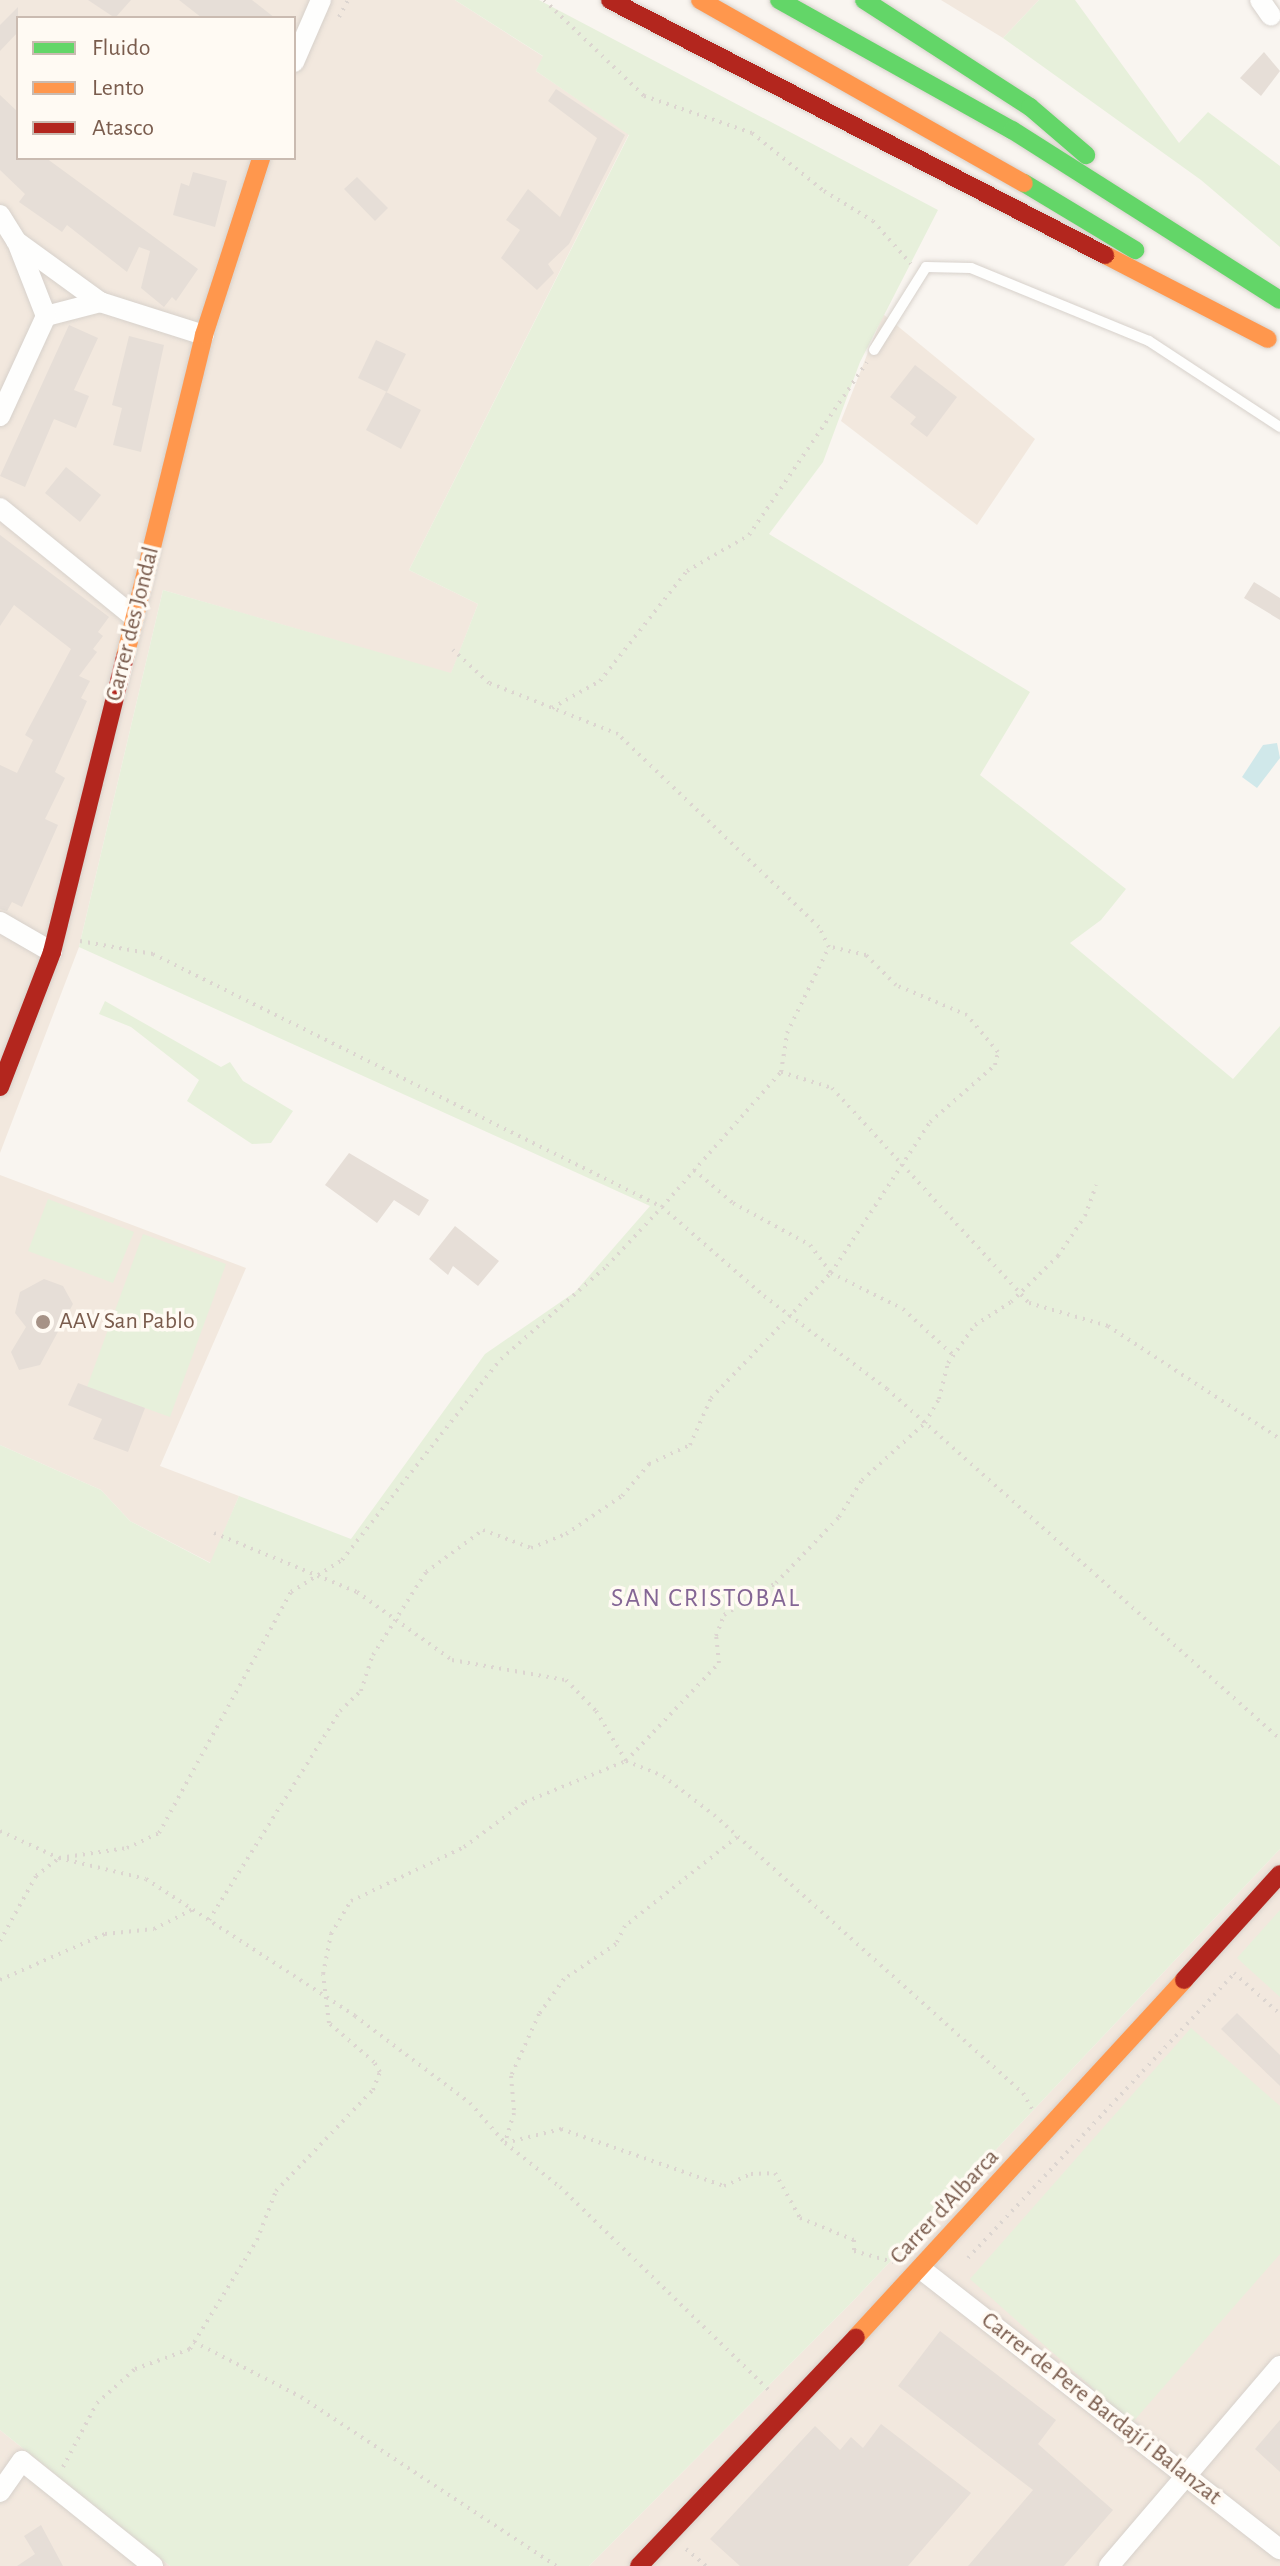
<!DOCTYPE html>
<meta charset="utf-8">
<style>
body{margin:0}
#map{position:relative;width:1280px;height:2566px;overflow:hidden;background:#f9f5f0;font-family:"Alegreya Sans",sans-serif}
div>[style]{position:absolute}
.residential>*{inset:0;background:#f2e8de}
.green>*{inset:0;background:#e7f0db}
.water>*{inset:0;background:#d0e8ea}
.building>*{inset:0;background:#e6ded7}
.path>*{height:4px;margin-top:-2px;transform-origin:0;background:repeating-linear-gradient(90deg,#dcd5d0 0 2px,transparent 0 8px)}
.roads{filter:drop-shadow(0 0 2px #d7d1cb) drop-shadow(0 0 2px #d7d1cb)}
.lane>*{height:10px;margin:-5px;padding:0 5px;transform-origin:5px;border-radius:5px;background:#fefefd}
.street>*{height:20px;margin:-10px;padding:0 10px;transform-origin:10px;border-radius:10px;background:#fefefd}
.fast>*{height:18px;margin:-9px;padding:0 9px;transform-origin:9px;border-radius:9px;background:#63d668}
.slow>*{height:18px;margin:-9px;padding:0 9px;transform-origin:9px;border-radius:9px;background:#ff974d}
.jam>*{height:18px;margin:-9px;padding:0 9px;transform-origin:9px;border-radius:9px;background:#b3261e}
.dots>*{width:22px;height:22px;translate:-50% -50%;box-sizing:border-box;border:4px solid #fffaf3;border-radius:50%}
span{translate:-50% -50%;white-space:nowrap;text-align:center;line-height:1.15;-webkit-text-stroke:7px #fffaf3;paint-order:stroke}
.street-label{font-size:24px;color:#7a5c4d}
.poi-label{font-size:24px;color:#7a5c4d}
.left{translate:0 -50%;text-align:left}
.neighbourhood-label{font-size:26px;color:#846695;letter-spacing:2px}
.legend{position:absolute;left:16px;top:16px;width:280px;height:144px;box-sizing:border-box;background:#fffaf3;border:2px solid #cabbb1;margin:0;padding:10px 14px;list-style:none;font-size:24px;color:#7a5c4d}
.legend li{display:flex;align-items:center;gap:16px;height:40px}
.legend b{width:40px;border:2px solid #cabbb1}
</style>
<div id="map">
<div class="residential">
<i style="clip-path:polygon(evenodd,0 0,455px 0,544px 57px,536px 71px,629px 134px,409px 570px,478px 604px,451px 674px,163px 590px,79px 947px,0 1153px,0 0,18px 18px,294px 18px,294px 158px,18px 158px,18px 18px)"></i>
<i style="clip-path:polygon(941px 0,1039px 0,1003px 38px)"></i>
<i style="clip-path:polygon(883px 314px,1035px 439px,977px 525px,841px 421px)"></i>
<i style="clip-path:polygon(0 1175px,246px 1268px,160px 1466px,239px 1496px,211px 1563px,130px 1521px,101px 1490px,0 1445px)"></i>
<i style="clip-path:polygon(1280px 1849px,1280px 2566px,589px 2566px,853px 2301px)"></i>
<i style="clip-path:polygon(0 2430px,170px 2566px,0 2566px)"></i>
</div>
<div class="green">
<i style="clip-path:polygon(455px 0,539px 0,938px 210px,860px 362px,823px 462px,769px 534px,1030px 692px,980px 775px,1126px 889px,1101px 920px,1070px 943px,1233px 1079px,1280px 1026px,1280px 1849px,853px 2301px,589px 2566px,170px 2566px,0 2430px,0 1445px,101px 1490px,130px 1521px,210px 1563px,239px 1496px,351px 1539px,485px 1354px,575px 1292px,650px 1206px,79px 947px,163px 590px,451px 673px,478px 604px,409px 570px,629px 135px,536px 71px,543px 56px)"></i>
<i style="clip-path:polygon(1039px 0,1075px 0,1179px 143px,1208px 112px,1280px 166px,1280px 247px,1201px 180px,1003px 38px)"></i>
<i style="clip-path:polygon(105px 1001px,221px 1067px,230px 1062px,243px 1081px,293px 1111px,271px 1143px,252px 1144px,187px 1101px,199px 1080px,131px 1027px,99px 1014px)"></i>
<i style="clip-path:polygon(48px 1199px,134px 1232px,113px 1283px,28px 1251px)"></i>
<i style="clip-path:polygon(143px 1234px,226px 1264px,170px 1417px,87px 1387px)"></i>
<i style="clip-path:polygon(1280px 1910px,1280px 1997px,1237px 1958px)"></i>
<i style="clip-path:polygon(1191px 2028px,1280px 2106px,1280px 2254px,1132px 2423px,970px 2279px)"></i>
</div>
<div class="water">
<i style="clip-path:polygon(1277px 743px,1280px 758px,1257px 788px,1242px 777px,1263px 745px)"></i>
</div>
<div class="building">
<i style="clip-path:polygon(88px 0,131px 0,115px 18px)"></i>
<i style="clip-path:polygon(179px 0,252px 0,275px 18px,202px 18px)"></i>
<i style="clip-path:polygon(18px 7px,18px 32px,0 51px,0 25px)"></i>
<i style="clip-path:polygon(1264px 52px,1280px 71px,1261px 96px,1240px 78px)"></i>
<i style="clip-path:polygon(556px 89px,625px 135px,569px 244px,548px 264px,554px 273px,537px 290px,501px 258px,520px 230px,506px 220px,528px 189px,560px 217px,597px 138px,548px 101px)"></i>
<i style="clip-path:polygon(0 95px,18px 112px,18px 158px,46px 158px,198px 269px,176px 301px,172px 297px,164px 307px,141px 288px,150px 251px,139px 247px,127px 272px,67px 225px,62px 232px,19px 202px,25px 194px,0 170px)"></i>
<i style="clip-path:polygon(193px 172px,227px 181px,215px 227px,173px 215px,181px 183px,189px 186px)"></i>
<i style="clip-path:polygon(357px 177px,388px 208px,375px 221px,344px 189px)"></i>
<i style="clip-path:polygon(69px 325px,98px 338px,74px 390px,89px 396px,76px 428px,54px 419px,25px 487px,0 476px)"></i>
<i style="clip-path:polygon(129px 336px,164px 345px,141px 452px,113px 445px,122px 408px,112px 405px)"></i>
<i style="clip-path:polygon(376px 340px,406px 354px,387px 392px,358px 378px)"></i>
<i style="clip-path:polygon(915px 365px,957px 397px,927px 437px,910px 424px,916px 417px,890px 397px)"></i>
<i style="clip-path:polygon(386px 392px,421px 410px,401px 449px,366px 430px)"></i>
<i style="clip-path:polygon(66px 467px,101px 495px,80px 522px,45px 493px)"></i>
<i style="clip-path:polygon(0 535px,109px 617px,98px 632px,103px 636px,93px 649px,97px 652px,79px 676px,90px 681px,81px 698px,87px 701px,55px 772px,65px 778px,45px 819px,58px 825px,22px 907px,12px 902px,7px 911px,0 909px,0 765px,17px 773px,33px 740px,25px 735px,71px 649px,14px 605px,0 626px)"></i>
<i style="clip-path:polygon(1254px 582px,1280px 598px,1280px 620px,1244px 598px)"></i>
<i style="clip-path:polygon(349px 1153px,429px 1200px,419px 1216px,394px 1200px,377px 1223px,325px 1185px)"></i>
<i style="clip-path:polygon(455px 1226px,499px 1261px,478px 1286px,453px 1266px,448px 1275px,429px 1259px)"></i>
<i style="clip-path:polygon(44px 1279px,63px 1286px,73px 1304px,40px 1365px,19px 1370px,11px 1352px,26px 1327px,15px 1313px,20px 1292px)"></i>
<i style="clip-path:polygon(78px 1383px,145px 1408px,128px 1452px,93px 1439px,102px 1419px,68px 1405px)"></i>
<i style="clip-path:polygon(1237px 2013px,1280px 2055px,1280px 2086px,1221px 2029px)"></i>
<i style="clip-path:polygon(940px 2331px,1056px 2420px,1038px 2444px,1113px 2510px,1064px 2566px,968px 2566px,1033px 2490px,898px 2386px)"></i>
<i style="clip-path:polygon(1280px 2420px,1280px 2472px,1255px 2449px)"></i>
<i style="clip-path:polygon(881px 2424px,971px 2493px,908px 2566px,740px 2566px,710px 2539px,815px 2426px,840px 2450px,851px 2437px,863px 2448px)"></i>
<i style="clip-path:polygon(41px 2525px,63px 2566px,17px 2566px,35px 2554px,24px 2536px)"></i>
</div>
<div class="path">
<i style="left:544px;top:0;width:139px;rotate:43.8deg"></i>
<i style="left:644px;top:96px;width:114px;rotate:18.9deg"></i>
<i style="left:752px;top:133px;width:92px;rotate:38.9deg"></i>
<i style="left:824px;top:191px;width:57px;rotate:31.5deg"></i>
<i style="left:873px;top:221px;width:57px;rotate:48.5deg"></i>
<i style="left:339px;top:17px;width:19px;rotate:-62deg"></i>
<i style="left:552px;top:708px;width:55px;rotate:-29.4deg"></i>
<i style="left:600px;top:681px;width:140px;rotate:-51.7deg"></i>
<i style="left:687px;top:571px;width:72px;rotate:-30.1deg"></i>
<i style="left:749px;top:535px;width:209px;rotate:-55.7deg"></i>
<i style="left:80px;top:941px;width:74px;rotate:10.1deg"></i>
<i style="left:153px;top:954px;width:568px;rotate:26.43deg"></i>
<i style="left:662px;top:1207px;width:180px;rotate:-48.6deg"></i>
<i style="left:781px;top:1072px;width:39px;rotate:-81deg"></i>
<i style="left:787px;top:1033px;width:96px;rotate:-64deg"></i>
<i style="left:829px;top:947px;width:22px;rotate:-117deg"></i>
<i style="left:819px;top:927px;width:279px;rotate:-136.2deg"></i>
<i style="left:618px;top:734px;width:139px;rotate:-158.4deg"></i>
<i style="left:489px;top:683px;width:49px;rotate:-137.5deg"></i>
<i style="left:781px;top:1072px;width:53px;rotate:17.4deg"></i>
<i style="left:832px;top:1088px;width:292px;rotate:47.5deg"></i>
<i style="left:1029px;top:1303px;width:82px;rotate:16.2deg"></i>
<i style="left:1108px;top:1326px;width:206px;rotate:33.3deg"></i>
<i style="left:694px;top:1170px;width:51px;rotate:40.2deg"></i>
<i style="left:733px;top:1203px;width:88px;rotate:28.6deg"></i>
<i style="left:810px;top:1245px;width:35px;rotate:53deg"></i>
<i style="left:831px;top:1273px;width:80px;rotate:26.6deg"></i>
<i style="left:903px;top:1309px;width:68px;rotate:42.6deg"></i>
<i style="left:214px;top:1533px;width:155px;rotate:22.4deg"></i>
<i style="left:357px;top:1592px;width:117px;rotate:35.6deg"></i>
<i style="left:452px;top:1660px;width:116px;rotate:10deg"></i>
<i style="left:566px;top:1680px;width:43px;rotate:45.9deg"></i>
<i style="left:596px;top:1711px;width:58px;rotate:59deg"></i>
<i style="left:626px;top:1761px;width:40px;rotate:22deg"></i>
<i style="left:663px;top:1776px;width:64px;rotate:37.4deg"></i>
<i style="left:714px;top:1815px;width:416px;rotate:42deg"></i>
<i style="left:1023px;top:2093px;width:21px;rotate:61deg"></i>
<i style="left:0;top:1831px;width:65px;rotate:24.6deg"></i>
<i style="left:59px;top:1858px;width:89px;rotate:13.6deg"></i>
<i style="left:146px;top:1879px;width:250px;rotate:33.2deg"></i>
<i style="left:355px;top:2016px;width:144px;rotate:37.1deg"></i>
<i style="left:470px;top:2103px;width:53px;rotate:48.8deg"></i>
<i style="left:505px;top:2143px;width:58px;rotate:-14deg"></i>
<i style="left:561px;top:2129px;width:173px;rotate:19.3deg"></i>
<i style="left:724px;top:2186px;width:30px;rotate:-24deg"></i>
<i style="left:751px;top:2174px;width:24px;rotate:-2deg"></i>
<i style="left:775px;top:2173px;width:51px;rotate:60.9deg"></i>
<i style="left:800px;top:2218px;width:58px;rotate:22.2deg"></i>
<i style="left:854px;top:2240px;width:11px;rotate:90deg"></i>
<i style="left:854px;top:2251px;width:41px;rotate:15.8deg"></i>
<i style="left:737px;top:1837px;width:143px;rotate:141.5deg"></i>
<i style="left:625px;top:1926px;width:20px;rotate:117deg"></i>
<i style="left:616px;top:1944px;width:63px;rotate:146.1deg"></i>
<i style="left:564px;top:1979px;width:43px;rotate:125.5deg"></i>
<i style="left:539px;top:2014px;width:68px;rotate:114.3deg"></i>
<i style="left:511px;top:2076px;width:37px;rotate:85deg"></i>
<i style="left:514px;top:2113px;width:31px;rotate:107deg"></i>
<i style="left:505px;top:2143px;width:70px;rotate:38.7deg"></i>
<i style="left:560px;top:2187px;width:294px;rotate:44.2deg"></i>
<i style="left:209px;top:1920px;width:247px;rotate:-57.9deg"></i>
<i style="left:340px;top:1711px;width:29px;rotate:-44deg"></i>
<i style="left:361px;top:1691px;width:38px;rotate:-72deg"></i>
<i style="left:373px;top:1655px;width:98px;rotate:-57.4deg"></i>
<i style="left:426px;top:1572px;width:71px;rotate:-36.4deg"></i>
<i style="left:483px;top:1530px;width:51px;rotate:20.6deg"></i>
<i style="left:531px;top:1548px;width:38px;rotate:-22deg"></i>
<i style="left:566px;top:1534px;width:68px;rotate:-34.2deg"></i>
<i style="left:622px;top:1496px;width:42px;rotate:-49.8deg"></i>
<i style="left:649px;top:1464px;width:45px;rotate:-24.9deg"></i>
<i style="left:690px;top:1445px;width:51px;rotate:-65.9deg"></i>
<i style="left:711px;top:1398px;width:173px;rotate:-46.2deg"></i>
<i style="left:831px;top:1273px;width:181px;rotate:-56.7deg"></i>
<i style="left:930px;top:1122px;width:86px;rotate:-41.2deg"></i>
<i style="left:995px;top:1065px;width:13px;rotate:-77deg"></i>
<i style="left:998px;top:1052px;width:48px;rotate:-130deg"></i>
<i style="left:967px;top:1015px;width:77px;rotate:-157.1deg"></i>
<i style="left:896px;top:985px;width:42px;rotate:-135deg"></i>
<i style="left:866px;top:955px;width:37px;rotate:-167deg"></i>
<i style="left:0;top:1941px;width:74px;rotate:-61deg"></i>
<i style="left:36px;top:1876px;width:29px;rotate:-38deg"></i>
<i style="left:59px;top:1858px;width:69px;rotate:-8.4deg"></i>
<i style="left:127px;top:1848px;width:35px;rotate:-25deg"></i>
<i style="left:159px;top:1833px;width:275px;rotate:-61.3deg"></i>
<i style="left:291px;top:1592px;width:60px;rotate:-32.1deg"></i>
<i style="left:342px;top:1560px;width:256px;rotate:-51.7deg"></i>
<i style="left:501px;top:1359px;width:141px;rotate:-41.3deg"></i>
<i style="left:607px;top:1266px;width:81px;rotate:-47deg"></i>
<i style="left:662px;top:1207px;width:135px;rotate:41.1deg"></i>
<i style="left:764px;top:1296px;width:154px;rotate:37.1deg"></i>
<i style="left:887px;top:1389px;width:526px;rotate:41.69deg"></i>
<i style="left:1234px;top:1973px;width:62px;rotate:41.7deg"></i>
<i style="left:0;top:1980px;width:115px;rotate:-23.7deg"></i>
<i style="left:105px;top:1934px;width:49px;rotate:-5.8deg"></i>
<i style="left:154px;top:1929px;width:44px;rotate:-27.1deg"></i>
<i style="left:968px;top:2258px;width:391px;rotate:-46.9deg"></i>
<i style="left:194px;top:2342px;width:120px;rotate:27.2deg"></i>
<i style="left:301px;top:2397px;width:306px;rotate:33.5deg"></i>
<i style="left:63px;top:2467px;width:72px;rotate:-62deg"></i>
<i style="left:97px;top:2403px;width:51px;rotate:-41.8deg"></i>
<i style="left:135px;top:2369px;width:59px;rotate:-20deg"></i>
<i style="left:190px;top:2349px;width:128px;rotate:-58.4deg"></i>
<i style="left:257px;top:2240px;width:53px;rotate:-68.8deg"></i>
<i style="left:276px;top:2191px;width:140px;rotate:-46.2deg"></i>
<i style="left:373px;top:2090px;width:19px;rotate:-69deg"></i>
<i style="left:380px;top:2072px;width:12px;rotate:-121deg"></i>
<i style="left:374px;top:2062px;width:60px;rotate:-139.1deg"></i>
<i style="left:329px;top:2023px;width:49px;rotate:-97deg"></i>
<i style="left:323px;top:1974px;width:41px;rotate:-78.7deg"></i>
<i style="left:331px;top:1934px;width:39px;rotate:-59deg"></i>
<i style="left:351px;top:1901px;width:125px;rotate:-25.5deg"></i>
<i style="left:464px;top:1847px;width:76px;rotate:-36.4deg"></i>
<i style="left:525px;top:1802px;width:109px;rotate:-22.1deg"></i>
<i style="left:626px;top:1761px;width:135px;rotate:-46.5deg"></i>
<i style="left:719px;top:1663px;width:27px;rotate:-96deg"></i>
<i style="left:716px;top:1636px;width:22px;rotate:-69deg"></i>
<i style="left:724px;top:1615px;width:61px;rotate:-31.6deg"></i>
<i style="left:776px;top:1583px;width:91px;rotate:-46.3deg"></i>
<i style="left:839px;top:1517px;width:44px;rotate:-58.1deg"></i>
<i style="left:862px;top:1480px;width:85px;rotate:-42.1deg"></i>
<i style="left:925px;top:1423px;width:28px;rotate:-60deg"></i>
<i style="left:939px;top:1399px;width:37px;rotate:-76deg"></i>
<i style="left:948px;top:1363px;width:47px;rotate:-54.6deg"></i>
<i style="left:975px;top:1325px;width:43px;rotate:-32.6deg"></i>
<i style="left:1011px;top:1302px;width:66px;rotate:-44.4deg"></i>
<i style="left:1058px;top:1256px;width:48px;rotate:-56deg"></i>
<i style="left:1085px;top:1216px;width:33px;rotate:-70deg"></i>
<i style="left:686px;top:2549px;width:26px;rotate:40deg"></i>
</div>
<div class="roads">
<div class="lane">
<i style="left:874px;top:350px;width:98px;rotate:-57.9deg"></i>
<i style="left:926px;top:267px;width:45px;rotate:1.3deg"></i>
<i style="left:971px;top:268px;width:192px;rotate:22.3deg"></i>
<i style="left:1149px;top:341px;width:157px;rotate:33.3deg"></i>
</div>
<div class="street">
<i style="left:1260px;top:0;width:19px;rotate:55deg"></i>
<i style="left:294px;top:62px;width:68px;rotate:-66.5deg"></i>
<i style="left:0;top:215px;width:31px;rotate:58deg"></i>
<i style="left:16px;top:241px;width:104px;rotate:36deg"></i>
<i style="left:100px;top:302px;width:109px;rotate:17.6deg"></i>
<i style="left:46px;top:316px;width:56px;rotate:-14.5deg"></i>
<i style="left:0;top:416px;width:110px;rotate:-65.3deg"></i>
<i style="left:46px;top:316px;width:77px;rotate:-111.3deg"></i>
<i style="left:0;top:508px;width:173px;rotate:39.1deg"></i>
<i style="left:0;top:922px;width:60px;rotate:30deg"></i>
<i style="left:921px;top:2269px;width:455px;rotate:38deg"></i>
<i style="left:0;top:2492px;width:38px;rotate:-55deg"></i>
<i style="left:22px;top:2461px;width:168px;rotate:38.7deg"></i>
<i style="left:1109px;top:2566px;width:263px;rotate:-49.5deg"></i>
</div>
<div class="fast">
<i style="left:779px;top:0;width:267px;rotate:29.2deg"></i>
<i style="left:1012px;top:130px;width:317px;rotate:32.4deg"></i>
<i style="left:864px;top:0;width:197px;rotate:32.8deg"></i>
<i style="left:1030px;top:107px;width:74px;rotate:40.6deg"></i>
<i style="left:1024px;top:183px;width:130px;rotate:31.1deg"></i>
</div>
<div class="slow">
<i style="left:700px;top:0;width:372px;rotate:29.5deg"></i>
<i style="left:1105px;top:255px;width:183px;rotate:27.3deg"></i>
<i style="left:125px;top:657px;width:332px;rotate:-76.2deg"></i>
<i style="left:204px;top:335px;width:186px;rotate:-72.1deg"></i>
<i style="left:856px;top:2337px;width:485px;rotate:-47.4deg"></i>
</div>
<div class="jam">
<i style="left:610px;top:0;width:557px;rotate:27.26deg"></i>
<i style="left:0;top:1087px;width:145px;rotate:-68.9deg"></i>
<i style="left:52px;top:952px;width:304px;rotate:-76.1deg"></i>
<i style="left:1184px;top:1980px;width:143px;rotate:-47.8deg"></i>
<i style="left:639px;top:2566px;width:315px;rotate:-46.5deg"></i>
</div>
</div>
<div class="dots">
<i style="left:43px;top:1322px;background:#a69286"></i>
</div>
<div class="street-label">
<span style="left:133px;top:624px;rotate:-76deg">Carrer des Jondal</span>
<span style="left:945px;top:2207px;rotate:-47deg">Carrer d'Albarca</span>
<span style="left:1101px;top:2409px;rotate:38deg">Carrer de Pere Bardají i Balanzat</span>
</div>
<div class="poi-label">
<span class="left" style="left:59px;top:1322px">AAV San Pablo</span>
</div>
<div class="neighbourhood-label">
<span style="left:706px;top:1599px">SAN CRISTOBAL</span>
</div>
<ul class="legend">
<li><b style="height:10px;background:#63d668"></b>Fluido</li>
<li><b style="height:10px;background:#ff974d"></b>Lento</li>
<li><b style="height:10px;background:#b3261e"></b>Atasco</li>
</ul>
</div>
